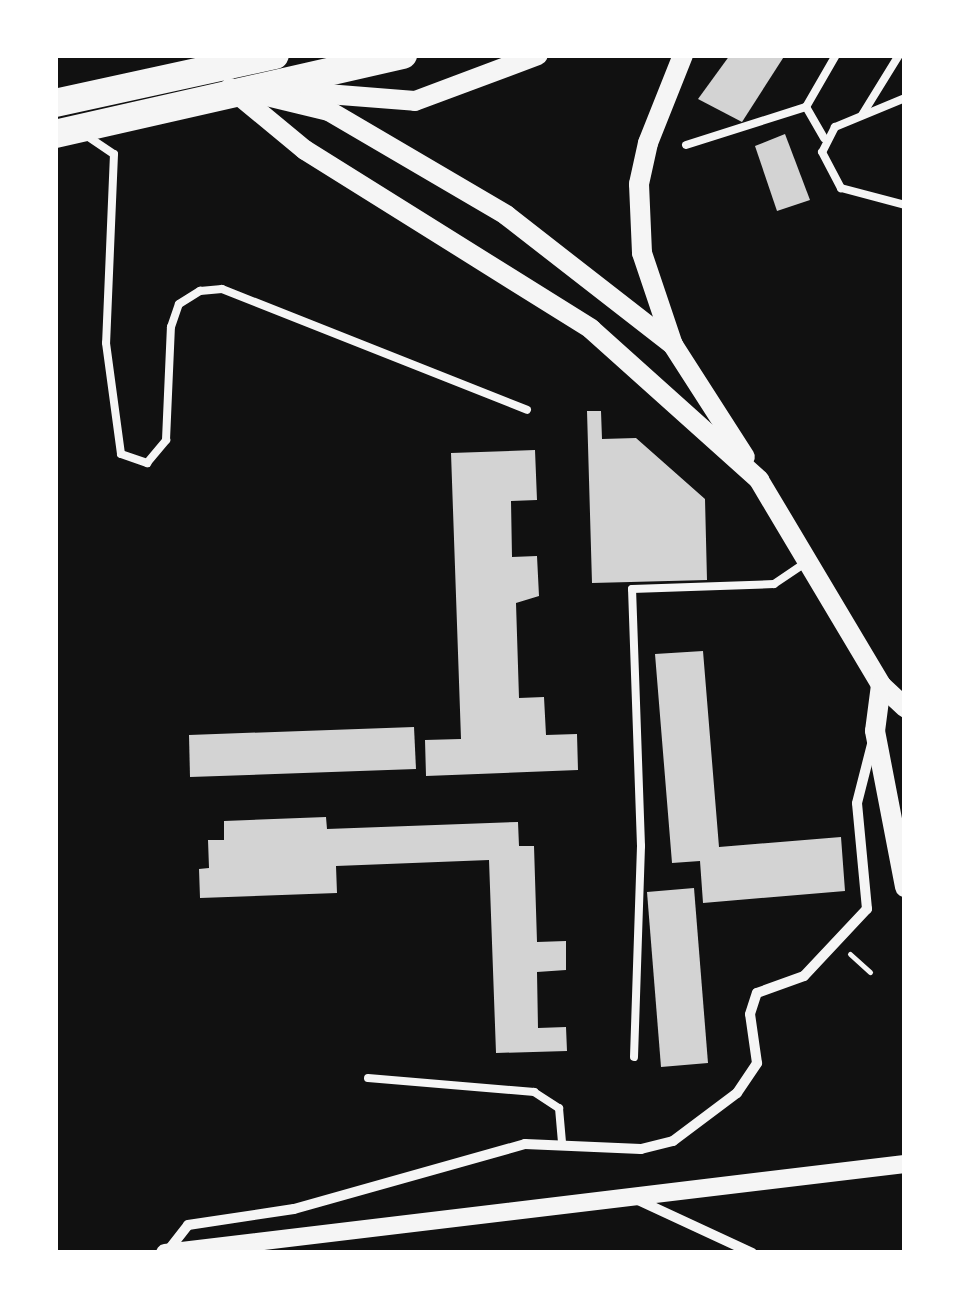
<!DOCTYPE html>
<style>
body{margin:0}
#map{position:relative;width:960px;height:1308px;overflow:hidden;background:#111;font-family:"Roboto Condensed",sans-serif}
div>[style]{position:absolute}
.building>*{inset:0;background:#d3d3d3}
.path>*{height:5px;margin:-2.5px;padding:0 2.5px;transform-origin:2.5px;border-radius:2.5px;background:#f5f5f5}
.service>*{height:8px;margin:-4px;padding:0 4px;transform-origin:4px;border-radius:4px;background:#f5f5f5}
.minor>*{height:10px;margin:-5px;padding:0 5px;transform-origin:5px;border-radius:5px;background:#f5f5f5}
.tertiary>*{height:18px;margin:-9px;padding:0 9px;transform-origin:9px;border-radius:9px;background:#f5f5f5}
.secondary>*{height:20px;margin:-10px;padding:0 10px;transform-origin:10px;border-radius:10px;background:#f5f5f5}
.trunk>*{height:28px;margin:-14px;padding:0 14px;transform-origin:14px;border-radius:14px;background:#f5f5f5}
span{translate:-50% -50%;white-space:nowrap;text-align:center;line-height:1.15;-webkit-text-stroke:10px #fff;paint-order:stroke}
.frame{position:absolute;inset:0;border:58px solid #fff;pointer-events:none}
</style>
<div id="map">
<div class="building">
<i style="clip-path:polygon(730px 55px,785px 55px,742px 122px,698px 99px)"></i>
<i style="clip-path:polygon(785px 134px,810px 200px,777px 211px,755px 146px)"></i>
<i style="clip-path:polygon(587px 411px,601px 411px,602px 439px,636px 438px,705px 499px,707px 580px,592px 583px)"></i>
<i style="clip-path:polygon(535px 450px,537px 500px,511px 501px,512px 557px,537px 556px,539px 596px,516px 603px,519px 698px,544px 697px,546px 735px,577px 734px,578px 770px,426px 776px,425px 740px,461px 739px,451px 453px)"></i>
<i style="clip-path:polygon(703px 651px,719px 847px,841px 837px,845px 891px,703px 903px,700px 861px,672px 863px,655px 654px)"></i>
<i style="clip-path:polygon(414px 727px,416px 769px,190px 777px,189px 735px)"></i>
<i style="clip-path:polygon(326px 817px,327px 829px,518px 822px,519px 846px,534px 846px,537px 942px,566px 941px,566px 970px,537px 972px,538px 1028px,566px 1027px,567px 1051px,496px 1053px,489px 860px,336px 866px,337px 893px,200px 898px,199px 869px,209px 868px,208px 840px,224px 840px,224px 821px)"></i>
<i style="clip-path:polygon(694px 888px,708px 1063px,661px 1067px,647px 892px)"></i>
</div>
<div class="path">
<i style="left:850px;top:954px;width:27px;rotate:42deg"></i>
</div>
<div class="service">
<i style="left:905px;top:98px;width:76px;rotate:157.5deg"></i>
<i style="left:835px;top:127px;width:28px;rotate:117deg"></i>
<i style="left:822px;top:152px;width:41px;rotate:62.2deg"></i>
<i style="left:841px;top:188px;width:66px;rotate:14.9deg"></i>
<i style="left:862px;top:115px;width:70px;rotate:-58.3deg"></i>
<i style="left:84px;top:134px;width:36px;rotate:34deg"></i>
<i style="left:114px;top:154px;width:189px;rotate:92.4deg"></i>
<i style="left:106px;top:343px;width:112px;rotate:82.3deg"></i>
<i style="left:121px;top:454px;width:28px;rotate:19deg"></i>
<i style="left:147px;top:463px;width:30px;rotate:-50deg"></i>
<i style="left:166px;top:440px;width:113px;rotate:-87.5deg"></i>
<i style="left:171px;top:327px;width:24px;rotate:-71deg"></i>
<i style="left:179px;top:304px;width:25px;rotate:-32deg"></i>
<i style="left:200px;top:291px;width:22px;rotate:-5deg"></i>
<i style="left:222px;top:289px;width:328px;rotate:21.6deg"></i>
<i style="left:824px;top:138px;width:36px;rotate:-120deg"></i>
<i style="left:806px;top:107px;width:60px;rotate:-60deg"></i>
<i style="left:686px;top:145px;width:126px;rotate:-17.6deg"></i>
<i style="left:634px;top:1057px;width:211px;rotate:-88.1deg"></i>
<i style="left:641px;top:846px;width:257px;rotate:-92deg"></i>
<i style="left:632px;top:589px;width:142px;rotate:-2deg"></i>
<i style="left:774px;top:584px;width:40px;rotate:-34deg"></i>
<i style="left:368px;top:1078px;width:167px;rotate:4.8deg"></i>
<i style="left:534px;top:1092px;width:30px;rotate:33deg"></i>
<i style="left:559px;top:1108px;width:37px;rotate:85deg"></i>
</div>
<div class="minor">
<i style="left:638px;top:1200px;width:126px;rotate:24.9deg"></i>
<i style="left:167px;top:1252px;width:34px;rotate:-52deg"></i>
<i style="left:188px;top:1225px;width:107px;rotate:-8.6deg"></i>
<i style="left:294px;top:1209px;width:240px;rotate:-15.7deg"></i>
<i style="left:525px;top:1144px;width:116px;rotate:2.5deg"></i>
<i style="left:641px;top:1149px;width:33px;rotate:-14deg"></i>
<i style="left:673px;top:1141px;width:80px;rotate:-36.9deg"></i>
<i style="left:737px;top:1093px;width:36px;rotate:-56deg"></i>
<i style="left:757px;top:1063px;width:49px;rotate:-98.1deg"></i>
<i style="left:750px;top:1014px;width:22px;rotate:-72deg"></i>
<i style="left:757px;top:993px;width:50px;rotate:-19.9deg"></i>
<i style="left:804px;top:976px;width:92px;rotate:-46.8deg"></i>
<i style="left:867px;top:909px;width:106px;rotate:-95.4deg"></i>
<i style="left:857px;top:803px;width:61px;rotate:-75.7deg"></i>
</div>
<div class="tertiary">
<i style="left:165px;top:1253px;width:745px;rotate:-6.86deg"></i>
</div>
<div class="secondary">
<i style="left:683px;top:55px;width:95px;rotate:111.7deg"></i>
<i style="left:648px;top:143px;width:42px;rotate:102.4deg"></i>
<i style="left:639px;top:184px;width:69px;rotate:87.5deg"></i>
<i style="left:642px;top:253px;width:97px;rotate:71.4deg"></i>
<i style="left:673px;top:345px;width:133px;rotate:57.3deg"></i>
<i style="left:230px;top:88px;width:97px;rotate:39.6deg"></i>
<i style="left:305px;top:150px;width:337px;rotate:32deg"></i>
<i style="left:591px;top:329px;width:226px;rotate:41.9deg"></i>
<i style="left:759px;top:480px;width:239px;rotate:59.2deg"></i>
<i style="left:881px;top:685px;width:33px;rotate:43deg"></i>
<i style="left:289px;top:91px;width:126px;rotate:4.5deg"></i>
<i style="left:415px;top:101px;width:131px;rotate:-20.5deg"></i>
<i style="left:250px;top:92px;width:81px;rotate:13.5deg"></i>
<i style="left:329px;top:111px;width:205px;rotate:30.4deg"></i>
<i style="left:506px;top:215px;width:212px;rotate:37.9deg"></i>
<i style="left:881px;top:685px;width:46px;rotate:97.4deg"></i>
<i style="left:875px;top:731px;width:159px;rotate:79.1deg"></i>
</div>
<div class="trunk">
<i style="left:55px;top:103px;width:225px;rotate:-12.3deg"></i>
<i style="left:55px;top:134px;width:357px;rotate:-12.8deg"></i>
</div>
<div class="frame"></div>
</div>
